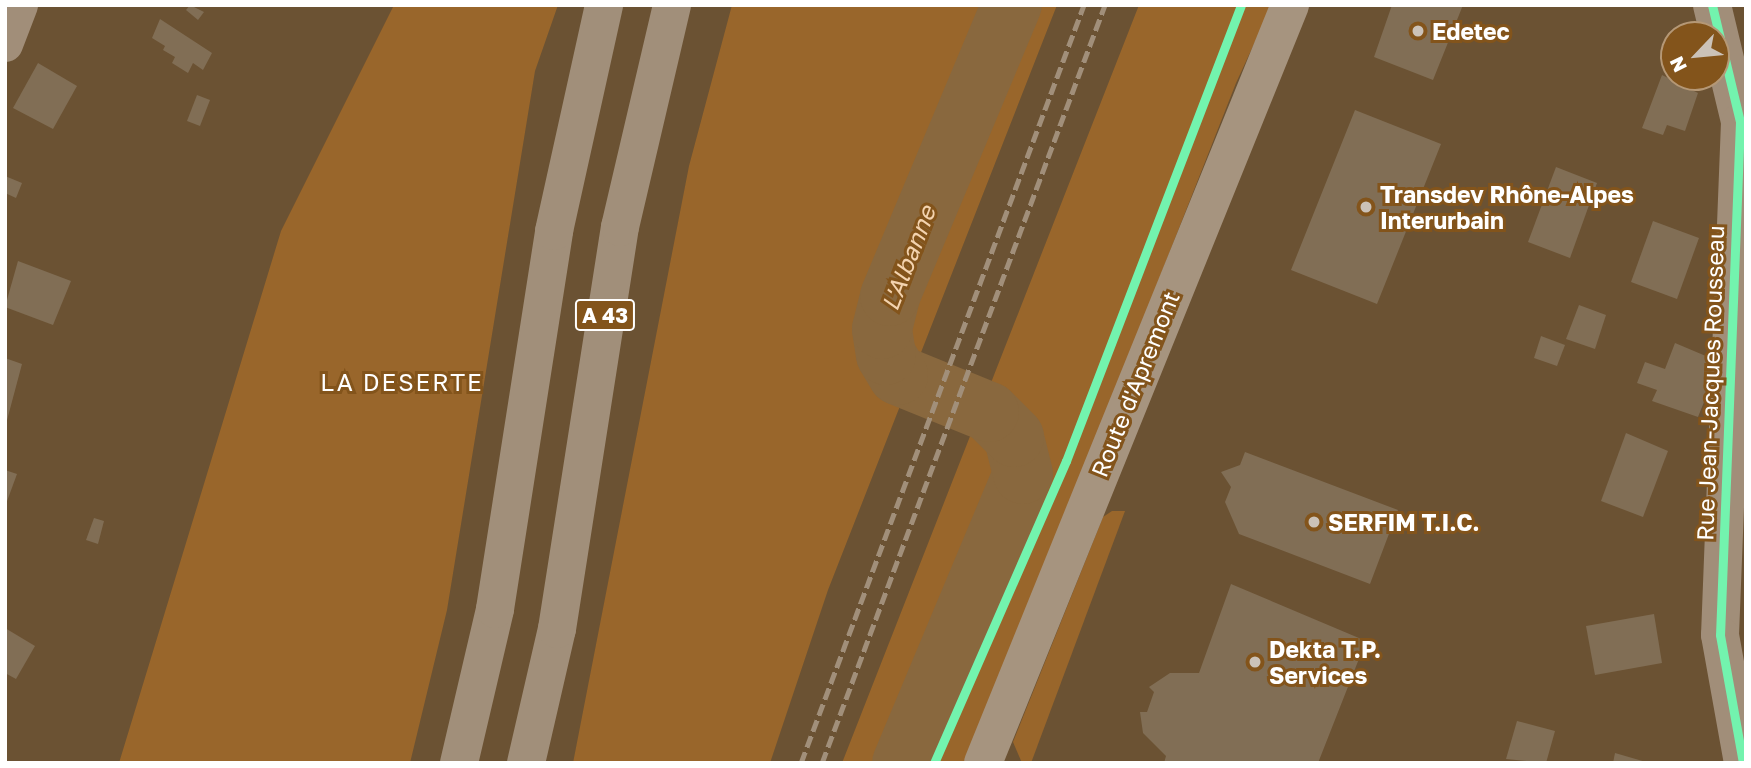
<!DOCTYPE html>
<meta charset="utf-8">
<style>
body{margin:0}
#map{position:relative;width:1751px;height:768px;overflow:hidden;background:#6b5233;font-family:"Golos Text",sans-serif}
div>[style]{position:absolute}
.green>*{inset:0;background:#99662b}
.river>*{height:60px;margin:-30px;padding:0 30px;transform-origin:30px;border-radius:30px;background:#89683e}
.building>*{inset:0;background:#816e55}
.minor>*{height:35px;margin:-17.5px;padding:0 17.5px;transform-origin:17.5px;border-radius:17.5px;background:#a18e79}
.tertiary>*{height:38px;margin:-19px;padding:0 19px;transform-origin:19px;border-radius:19px;background:#a18e79}
.secondary>*{height:38px;margin:-19px;padding:0 19px;transform-origin:19px;border-radius:19px;background:#a6947f}
.motorway>*{height:38px;margin:-19px;padding:0 19px;transform-origin:19px;border-radius:19px;background:#a18f7a}
.rail>*{height:5px;margin-top:-2.5px;transform-origin:0;background:repeating-linear-gradient(90deg,#a18f7a 0 12px,transparent 0 17px)}
.cycleway>*{height:9px;margin:-4.5px;padding:0 4.5px;transform-origin:4.5px;border-radius:4.5px;background:#73f3ae}
.dots>*{width:19px;height:19px;translate:-50% -50%;box-sizing:border-box;border:4px solid #83541b;border-radius:50%}
span{translate:-50% -50%;white-space:nowrap;text-align:center;line-height:1.15;-webkit-text-stroke:6px #83541b;paint-order:stroke}
.shield-label span{padding:2px 5px;background:#83541b;border:2px solid;border-radius:5px;-webkit-text-stroke-width:0}
.shield-label{font-size:21px;color:#fff;font-weight:700}
.poi-label{font-size:23px;color:#fff;font-weight:700}
.left{translate:0 -50%;text-align:left}
.street-label{font-size:23px;color:#fff}
.water-label{font-size:24px;color:#f3d3af;font-style:italic}
.neighbourhood-label{font-size:24px;color:#fff;letter-spacing:2px}
.frame{position:absolute;inset:0;border:7px solid #fff;pointer-events:none}
.north{position:absolute;left:1660px;top:21px;width:70px;height:70px;box-sizing:border-box;background:#83541b;border:2px solid #b59876;border-radius:50%;rotate:244deg;font-size:19px;font-weight:700;line-height:28px;text-align:center;color:#fff}
.north::after{content:'';display:block;margin:auto;width:24px;height:32px;background:#cbc2b8;clip-path:polygon(50% 0,100% 100%,50% 72%,0 100%)}
</style>
<div id="map">
<div class="green">
<i style="clip-path:polygon(394px 5px,558px 5px,535px 71px,447px 610px,410px 763px,119px 763px,281px 231px)"></i>
<i style="clip-path:polygon(732px 5px,1057px 5px,828px 590px,770px 763px,573px 763px,689px 166px)"></i>
<i style="clip-path:polygon(1139px 5px,1272px 5px,1236px 83px,969px 763px,842px 763px)"></i>
<i style="clip-path:polygon(1112px 511px,1125px 511px,1031px 763px,1022px 763px,1013px 742px,1103px 517px)"></i>
</div>
<div class="river">
<i style="left:902px;top:763px;width:313px;rotate:-67.3deg"></i>
<i style="left:1023px;top:474px;width:38px;rotate:-104deg"></i>
<i style="left:1014px;top:437px;width:35px;rotate:-135deg"></i>
<i style="left:989px;top:412px;width:98px;rotate:-157.9deg"></i>
<i style="left:898px;top:375px;width:23px;rotate:-121deg"></i>
<i style="left:886px;top:355px;width:26px;rotate:-99deg"></i>
<i style="left:882px;top:329px;width:34px;rotate:-76deg"></i>
<i style="left:890px;top:296px;width:316px;rotate:-67.3deg"></i>
</div>
<div class="building">
<i style="clip-path:polygon(190px 5px,204px 12px,198px 20px,186px 10px)"></i>
<i style="clip-path:polygon(1392px 5px,1463px 5px,1433px 80px,1374px 57px)"></i>
<i style="clip-path:polygon(160px 19px,212px 53px,203px 70px,193px 63px,188px 73px,172px 63px,175px 57px,163px 50px,165px 46px,152px 38px)"></i>
<i style="clip-path:polygon(38px 63px,77px 86px,53px 129px,13px 108px)"></i>
<i style="clip-path:polygon(1662px 75px,1698px 93px,1685px 131px,1667px 125px,1663px 135px,1642px 128px)"></i>
<i style="clip-path:polygon(197px 95px,210px 100px,200px 126px,187px 121px)"></i>
<i style="clip-path:polygon(1355px 110px,1441px 144px,1377px 304px,1291px 270px)"></i>
<i style="clip-path:polygon(1556px 167px,1597px 183px,1570px 258px,1528px 242px)"></i>
<i style="clip-path:polygon(5px 176px,22px 183px,16px 198px,5px 193px)"></i>
<i style="clip-path:polygon(1653px 221px,1699px 238px,1677px 299px,1631px 282px)"></i>
<i style="clip-path:polygon(18px 261px,71px 281px,53px 325px,5px 307px)"></i>
<i style="clip-path:polygon(1579px 305px,1606px 315px,1595px 349px,1566px 339px)"></i>
<i style="clip-path:polygon(1541px 336px,1565px 345px,1557px 366px,1534px 358px)"></i>
<i style="clip-path:polygon(1675px 343px,1720px 362px,1698px 417px,1652px 401px,1657px 390px,1637px 383px,1645px 362px,1665px 369px)"></i>
<i style="clip-path:polygon(5px 358px,22px 364px,6px 424px,5px 424px)"></i>
<i style="clip-path:polygon(1626px 433px,1668px 451px,1643px 517px,1601px 501px)"></i>
<i style="clip-path:polygon(1245px 452px,1398px 510px,1370px 584px,1239px 534px,1225px 502px,1231px 487px,1221px 472px,1240px 465px)"></i>
<i style="clip-path:polygon(5px 470px,17px 474px,6px 504px,5px 504px)"></i>
<i style="clip-path:polygon(94px 518px,104px 521px,98px 544px,86px 540px)"></i>
<i style="clip-path:polygon(1231px 584px,1366px 641px,1318px 763px,1164px 763px,1166px 756px,1143px 733px,1140px 712px,1147px 712px,1154px 692px,1149px 687px,1170px 673px,1199px 673px)"></i>
<i style="clip-path:polygon(1654px 614px,1662px 663px,1595px 675px,1586px 626px)"></i>
<i style="clip-path:polygon(5px 628px,35px 646px,16px 679px,5px 673px)"></i>
<i style="clip-path:polygon(1517px 721px,1555px 731px,1546px 763px,1506px 759px)"></i>
<i style="clip-path:polygon(1615px 753px,1646px 762px,1646px 763px,1613px 763px)"></i>
</div>
<div class="minor">
<i style="left:5px;top:44px;width:42px;rotate:-69deg"></i>
</div>
<div class="tertiary">
<i style="left:1712px;top:5px;width:120px;rotate:76.5deg"></i>
<i style="left:1740px;top:122px;width:513px;rotate:92.23deg"></i>
<i style="left:1720px;top:635px;width:130px;rotate:79.8deg"></i>
</div>
<div class="secondary">
<i style="left:983px;top:763px;width:818px;rotate:-67.95deg"></i>
</div>
<div class="motorway">
<i style="left:459px;top:763px;width:158px;rotate:-76.8deg"></i>
<i style="left:495px;top:609px;width:383px;rotate:-81.1deg"></i>
<i style="left:554px;top:231px;width:231px;rotate:-77.5deg"></i>
<i style="left:526px;top:763px;width:138px;rotate:-77deg"></i>
<i style="left:557px;top:629px;width:407px;rotate:-81.1deg"></i>
<i style="left:620px;top:227px;width:228px;rotate:-76.8deg"></i>
</div>
<div class="rail">
<i style="left:801px;top:763px;width:809px;rotate:-69.53deg"></i>
<i style="left:822px;top:763px;width:809px;rotate:-69.53deg"></i>
</div>
<div class="cycleway">
<i style="left:1712px;top:5px;width:120px;rotate:76.5deg"></i>
<i style="left:1740px;top:122px;width:513px;rotate:92.23deg"></i>
<i style="left:1720px;top:635px;width:130px;rotate:79.8deg"></i>
<i style="left:934px;top:763px;width:330px;rotate:-66.4deg"></i>
<i style="left:1066px;top:461px;width:488px;rotate:-69deg"></i>
</div>
<div class="dots">
<i style="left:1418px;top:31px;background:#cbc2b8"></i>
<i style="left:1366px;top:207px;background:#cbc2b8"></i>
<i style="left:1314px;top:522px;background:#cbc2b8"></i>
<i style="left:1255px;top:662px;background:#cbc2b8"></i>
</div>
<div class="shield-label">
<span style="left:605px;top:315px">A 43</span>
</div>
<div class="poi-label">
<span class="left" style="left:1432px;top:31px">Edetec</span>
<span class="left" style="left:1380px;top:207px">Transdev Rhône-Alpes<br>Interurbain</span>
<span class="left" style="left:1328px;top:522px">SERFIM T.I.C.</span>
<span class="left" style="left:1269px;top:662px">Dekta T.P.<br>Services</span>
</div>
<div class="street-label">
<span style="left:1710px;top:383px;rotate:-88deg">Rue Jean-Jacques Rousseau</span>
<span style="left:1135px;top:384px;rotate:-68deg">Route d'Apremont</span>
</div>
<div class="water-label">
<span style="left:908px;top:258px;rotate:-69deg">L'Albanne</span>
</div>
<div class="neighbourhood-label">
<span style="left:402px;top:382px">LA DESERTE</span>
</div>
<div class="frame"></div>
<div class="north">N</div>
</div>
